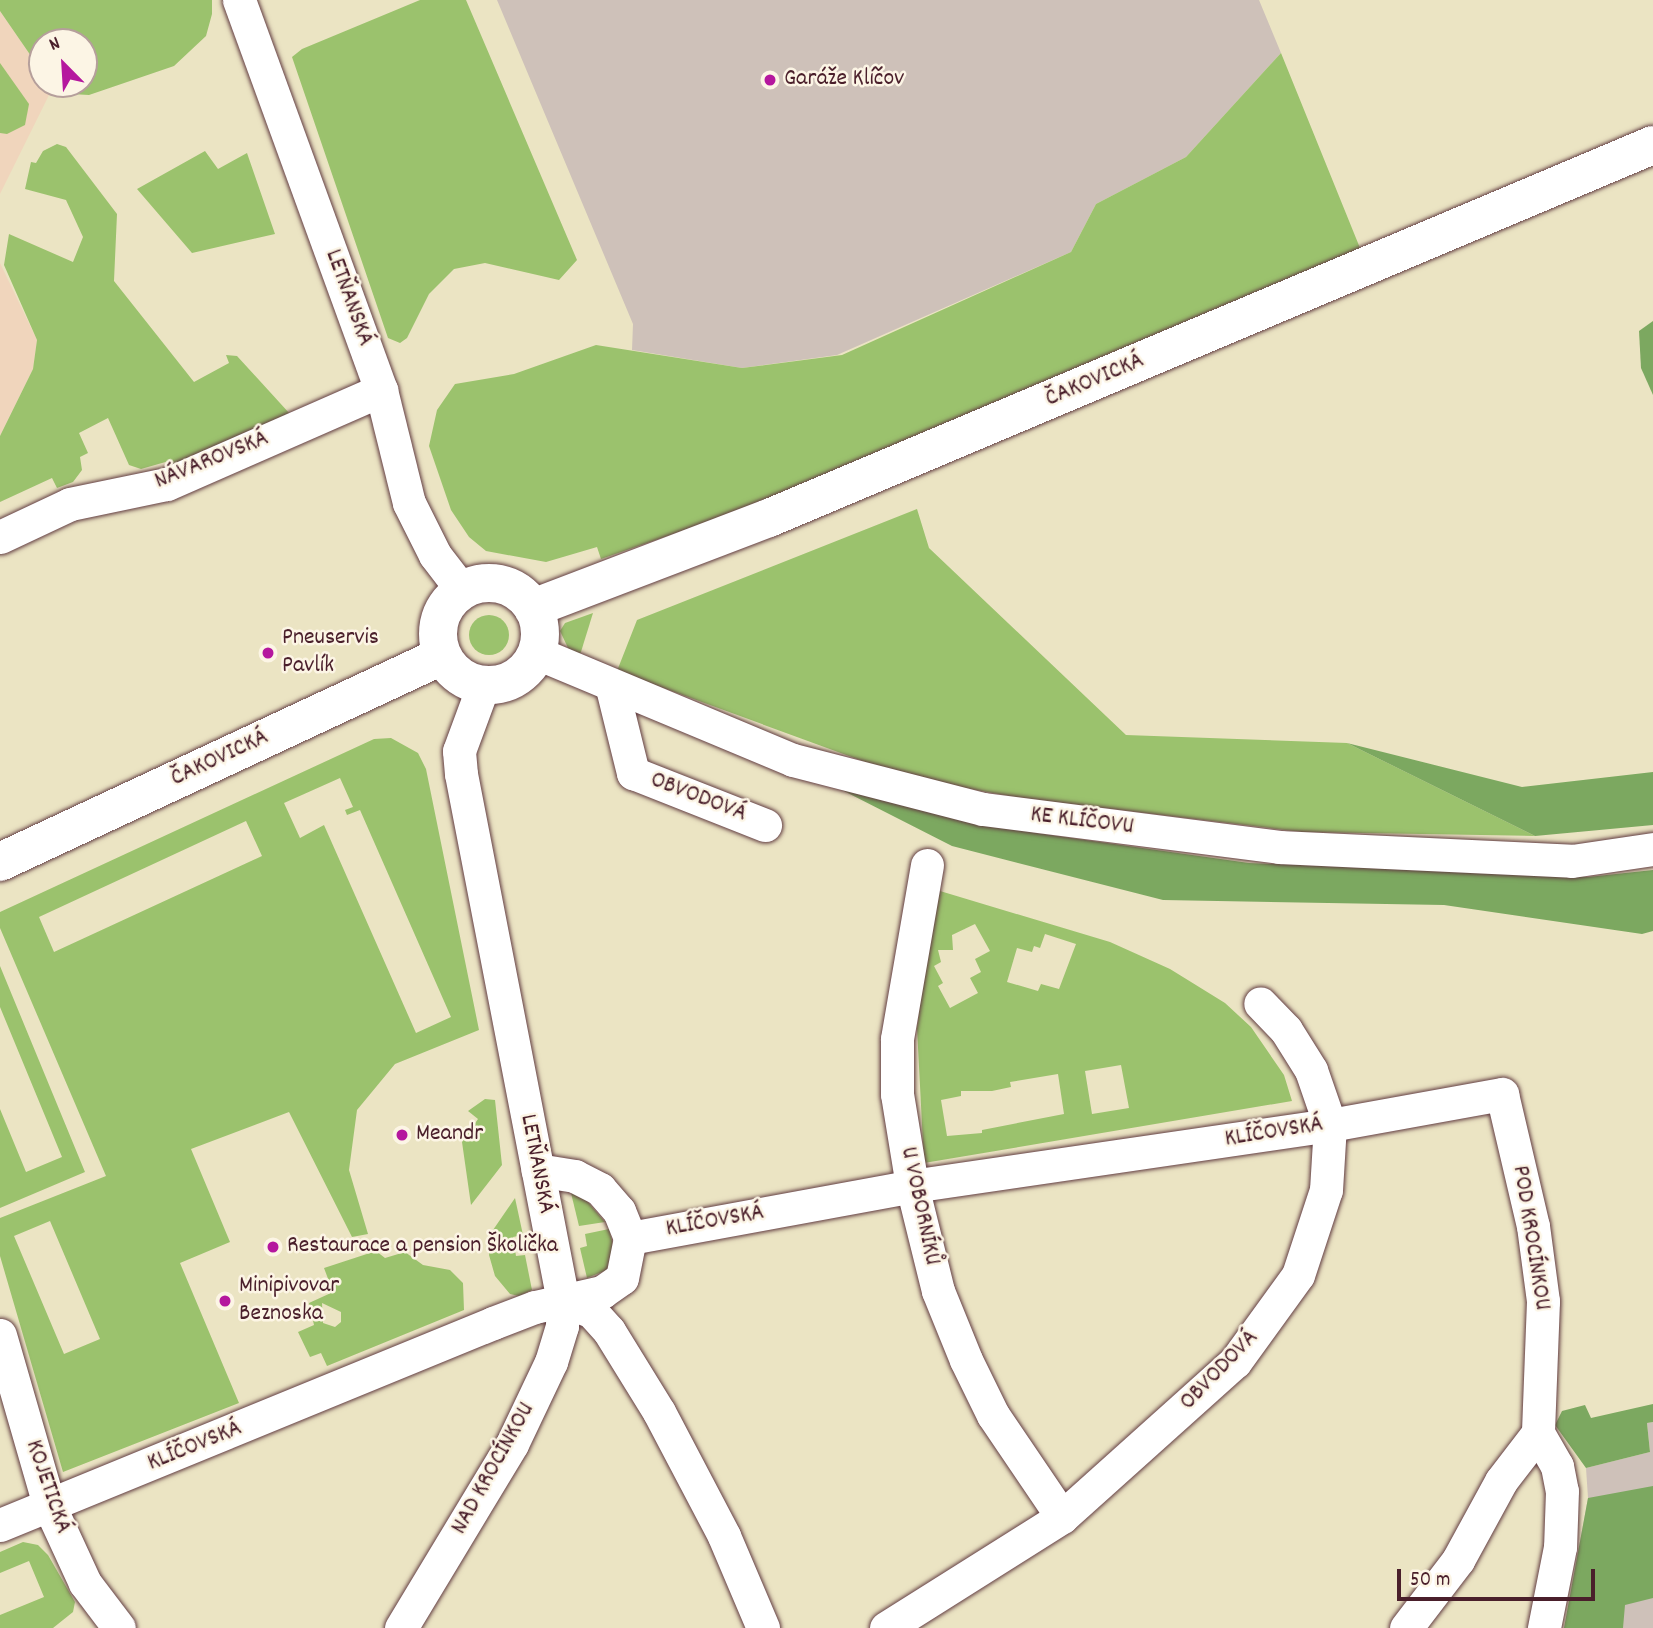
<!DOCTYPE html>
<meta charset="utf-8">
<style>
body{margin:0}
#map{position:relative;width:1653px;height:1628px;overflow:hidden;background:#ebe4c3;font-family:Dekko,sans-serif}
div>[style]{position:absolute}
.built>*{inset:0;background:#f0d5bc}
.industrial>*{inset:0;background:#cec1b9}
.green>*{inset:0;background:#9bc26d}
.round{border-radius:50%}
.forest>*{inset:0;background:#7ca860}
.roads{filter:drop-shadow(0 0 2px #623d42) drop-shadow(0 0 2px #623d42)}
.minor>*{height:33px;margin:-16.5px;padding:0 16.5px;transform-origin:16.5px;border-radius:16.5px;background:#fff}
.major>*{height:38px;margin:-19px;padding:0 19px;transform-origin:19px;border-radius:19px;background:#fff}
.major>.ring{margin:-19px;padding:0;box-sizing:content-box;background:none;border:38px solid #fff;border-radius:50%}
.dots>*{width:19px;height:19px;translate:-50% -50%;box-sizing:border-box;border:4px solid #fcf5e5;border-radius:50%}
span{translate:-50% -50%;white-space:nowrap;text-align:center;line-height:1.15;-webkit-text-stroke:5px #fcf5e5;paint-order:stroke}
.poi-label{font-size:24px;color:#4a1f2b}
.left{translate:0 -50%;text-align:left}
.street-label{font-size:24px;color:#4a1f2b}
.north{position:absolute;left:28px;top:28px;width:70px;height:70px;box-sizing:border-box;background:#fcf5e5;border:2px solid #b59f9b;border-radius:50%;rotate:336deg;font-size:19px;font-weight:700;line-height:28px;text-align:center;color:#4a1f2b}
.north::after{content:'';display:block;margin:auto;width:24px;height:32px;background:#b5179e;clip-path:polygon(50% 0,100% 100%,50% 72%,0 100%)}
.scale{position:absolute;left:1397px;top:1569px;width:198px;height:32px;box-sizing:border-box;border:4px solid #4a1f2b;border-top:0;padding-left:9px;font-size:21px;line-height:24px;white-space:nowrap;color:#4a1f2b;-webkit-text-stroke:5px #fcf5e5;paint-order:stroke}
</style>
<div id="map">
<div class="built">
<i style="clip-path:polygon(0 11px,42px 72px,42px 84px,54px 85px,0 194px)"></i>
<i style="clip-path:polygon(0 263px,37px 340px,33px 369px,0 436px)"></i>
</div>
<div class="industrial">
<i style="clip-path:polygon(497px 0,1259px 0,1281px 53px,1186px 157px,1096px 204px,1071px 252px,837px 355px,742px 368px,632px 350px,633px 324px)"></i>
<i style="clip-path:polygon(1653px 1422px,1653px 1628px,1564px 1628px,1588px 1498px,1586px 1468px,1650px 1452px,1647px 1423px)"></i>
</div>
<div class="green">
<i style="clip-path:polygon(0 0,212px 0,212px 14px,206px 36px,174px 66px,89px 95px,71px 94px,52px 84px,84px 84px,84px 42px,42px 42px,42px 72px,0 11px)"></i>
<i style="clip-path:polygon(420px 0,466px 0,577px 260px,559px 280px,485px 263px,454px 269px,429px 294px,407px 338px,400px 343px,388px 338px,292px 57px,302px 49px)"></i>
<i style="clip-path:polygon(1281px 53px,1360px 248px,722px 517px,601px 559px,597px 547px,546px 562px,486px 551px,469px 537px,451px 510px,429px 446px,437px 410px,455px 384px,514px 374px,596px 345px,742px 368px,842px 355px,1071px 252px,1096px 204px,1186px 157px)"></i>
<i style="clip-path:polygon(0 63px,29px 104px,25px 125px,7px 134px,0 133px)"></i>
<i style="clip-path:polygon(57px 144px,66px 147px,117px 214px,114px 281px,194px 382px,229px 363px,226px 355px,237px 356px,290px 414px,172px 466px,169px 461px,141px 469px,129px 465px,108px 418px,79px 433px,88px 453px,80px 457px,82px 470px,73px 482px,57px 488px,52px 478px,0 502px,0 436px,33px 369px,37px 340px,4px 265px,9px 234px,73px 262px,83px 237px,66px 200px,25px 189px,31px 162px,36px 163px,43px 151px)"></i>
<i style="clip-path:polygon(205px 151px,218px 169px,247px 153px,275px 234px,192px 253px,137px 189px)"></i>
<i style="clip-path:polygon(917px 509px,929px 548px,1126px 735px,1347px 743px,1535px 836px,1302px 832px,1021px 798px,909px 778px,617px 671px,637px 620px)"></i>
<i style="clip-path:polygon(593px 613px,580px 655px,569px 650px,560px 631px,565px 623px)"></i>
<i class="round" style="left:469px;top:615px;width:40px;height:40px"></i>
<i style="clip-path:polygon(evenodd,391px 738px,418px 753px,426px 769px,479px 1030px,395px 1064px,357px 1110px,349px 1170px,368px 1234px,352px 1237px,289px 1112px,191px 1149px,230px 1242px,180px 1263px,239px 1403px,63px 1472px,0 1256px,0 1218px,106px 1176px,0 928px,0 912px,374px 739px,391px 738px,340px 778px,353px 807px,345px 810px,347px 815px,360px 810px,451px 1017px,416px 1033px,324px 825px,300px 838px,284px 803px,340px 778px,391px 738px,246px 821px,262px 856px,54px 952px,39px 917px,246px 821px,391px 738px,50px 1221px,100px 1339px,64px 1354px,14px 1236px,50px 1221px)"></i>
<i style="clip-path:polygon(evenodd,940px 891px,1110px 942px,1170px 969px,1225px 1003px,1251px 1027px,1284px 1075px,1292px 1101px,924px 1163px,917px 1028px,927px 948px,940px 891px,975px 924px,990px 951px,975px 959px,981px 972px,970px 978px,978px 993px,950px 1008px,938px 986px,943px 983px,934px 966px,941px 962px,938px 950px,953px 950px,952px 935px,975px 924px,940px 891px,1045px 934px,1076px 944px,1059px 989px,1041px 984px,1038px 991px,1007px 982px,1017px 948px,1032px 952px,1034px 946px,1040px 948px,1045px 934px,940px 891px,1121px 1065px,1129px 1108px,1092px 1114px,1085px 1071px,1121px 1065px,940px 891px,1058px 1074px,1064px 1114px,982px 1130px,982px 1133px,947px 1136px,941px 1100px,961px 1096px,961px 1091px,992px 1091px,1011px 1087px,1010px 1082px,1058px 1074px)"></i>
<i style="clip-path:polygon(0 966px,85px 1172px,0 1208px,0 1109px,26px 1172px,62px 1157px,0 1007px)"></i>
<i style="clip-path:polygon(485px 1099px,495px 1100px,502px 1165px,471px 1205px,462px 1142px,478px 1119px,468px 1111px)"></i>
<i style="clip-path:polygon(571px 1193px,586px 1200px,605px 1222px,579px 1226px)"></i>
<i style="clip-path:polygon(515px 1198px,523px 1235px,513px 1237px,516px 1256px,525px 1255px,532px 1290px,519px 1296px,510px 1294px,495px 1276px,489px 1255px,493px 1230px)"></i>
<i style="clip-path:polygon(609px 1229px,613px 1245px,607px 1270px,587px 1278px,580px 1248px,587px 1246px,585px 1234px)"></i>
<i style="clip-path:polygon(evenodd,376px 1251px,385px 1258px,405px 1252px,423px 1265px,450px 1270px,463px 1283px,464px 1310px,327px 1366px,321px 1353px,310px 1357px,298px 1332px,314px 1325px,309px 1303px,333px 1292px,324px 1268px,376px 1251px,322px 1303px,341px 1312px,341px 1322px,335px 1327px,323px 1323px,322px 1303px)"></i>
<i style="clip-path:polygon(23px 1542px,38px 1545px,48px 1555px,75px 1602px,73px 1612px,53px 1628px,0 1628px,0 1615px,44px 1597px,29px 1561px,0 1573px,0 1552px)"></i>
</div>
<div class="forest">
<i style="clip-path:polygon(1653px 321px,1653px 395px,1641px 368px,1639px 331px)"></i>
<i style="clip-path:polygon(1347px 743px,1522px 787px,1653px 772px,1653px 825px,1535px 836px)"></i>
<i style="clip-path:polygon(836px 787px,1036px 833px,1249px 863px,1588px 877px,1653px 870px,1653px 931px,1642px 934px,1444px 905px,1163px 900px,952px 846px)"></i>
<i style="clip-path:polygon(1653px 1404px,1653px 1422px,1647px 1423px,1650px 1452px,1586px 1468px,1555px 1425px,1562px 1411px,1585px 1405px,1591px 1418px)"></i>
<i style="clip-path:polygon(1653px 1486px,1653px 1598px,1625px 1605px,1623px 1628px,1564px 1628px,1588px 1498px)"></i>
</div>
<div class="roads">
<div class="minor">
<i style="left:239px;top:0;width:415px;rotate:70deg"></i>
<i style="left:381px;top:390px;width:116px;rotate:76.1deg"></i>
<i style="left:409px;top:503px;width:58px;rotate:63.4deg"></i>
<i style="left:435px;top:555px;width:44px;rotate:52.4deg"></i>
<i style="left:0;top:537px;width:77px;rotate:-25.2deg"></i>
<i style="left:70px;top:504px;width:99px;rotate:-11.7deg"></i>
<i style="left:167px;top:484px;width:234px;rotate:-23.7deg"></i>
<i style="left:537px;top:653px;width:277px;rotate:22.7deg"></i>
<i style="left:793px;top:760px;width:196px;rotate:14.5deg"></i>
<i style="left:983px;top:809px;width:298px;rotate:7.3deg"></i>
<i style="left:1279px;top:847px;width:293px;rotate:2.7deg"></i>
<i style="left:1572px;top:861px;width:82px;rotate:-8.4deg"></i>
<i style="left:612px;top:688px;width:88px;rotate:76.1deg"></i>
<i style="left:633px;top:773px;width:142px;rotate:21.5deg"></i>
<i style="left:927px;top:865px;width:177px;rotate:99.8deg"></i>
<i style="left:897px;top:1039px;width:55px;rotate:90deg"></i>
<i style="left:897px;top:1094px;width:93px;rotate:80.7deg"></i>
<i style="left:912px;top:1186px;width:108px;rotate:76.1deg"></i>
<i style="left:938px;top:1291px;width:74px;rotate:67.9deg"></i>
<i style="left:966px;top:1360px;width:61px;rotate:63.9deg"></i>
<i style="left:993px;top:1415px;width:123px;rotate:55.9deg"></i>
<i style="left:630px;top:1238px;width:287px;rotate:-10.4deg"></i>
<i style="left:912px;top:1186px;width:422px;rotate:-8.3deg"></i>
<i style="left:1330px;top:1125px;width:175px;rotate:-10.2deg"></i>
<i style="left:1502px;top:1094px;width:136px;rotate:76.8deg"></i>
<i style="left:1533px;top:1226px;width:76px;rotate:82.4deg"></i>
<i style="left:1543px;top:1301px;width:132px;rotate:92.2deg"></i>
<i style="left:1538px;top:1433px;width:38px;rotate:60deg"></i>
<i style="left:1557px;top:1466px;width:25px;rotate:79deg"></i>
<i style="left:1562px;top:1491px;width:56px;rotate:92deg"></i>
<i style="left:1560px;top:1547px;width:83px;rotate:101.2deg"></i>
<i style="left:563px;top:1301px;width:30px;rotate:20deg"></i>
<i style="left:591px;top:1311px;width:27px;rotate:48deg"></i>
<i style="left:609px;top:1331px;width:95px;rotate:58.3deg"></i>
<i style="left:659px;top:1412px;width:140px;rotate:62.3deg"></i>
<i style="left:724px;top:1536px;width:100px;rotate:67deg"></i>
<i style="left:0;top:1335px;width:177px;rotate:73.9deg"></i>
<i style="left:49px;top:1505px;width:86px;rotate:65.2deg"></i>
<i style="left:85px;top:1583px;width:56px;rotate:52.9deg"></i>
<i style="left:0;top:1525px;width:533px;rotate:-22.28deg"></i>
<i style="left:493px;top:1323px;width:45px;rotate:-20.9deg"></i>
<i style="left:535px;top:1307px;width:69px;rotate:-12.6deg"></i>
<i style="left:602px;top:1292px;width:24px;rotate:-35deg"></i>
<i style="left:622px;top:1278px;width:41px;rotate:-78.7deg"></i>
<i style="left:630px;top:1238px;width:29px;rotate:-112deg"></i>
<i style="left:619px;top:1211px;width:29px;rotate:-131deg"></i>
<i style="left:600px;top:1189px;width:28px;rotate:-153deg"></i>
<i style="left:575px;top:1176px;width:38px;rotate:-171deg"></i>
<i style="left:401px;top:1628px;width:215px;rotate:-58.9deg"></i>
<i style="left:512px;top:1444px;width:91px;rotate:-64.6deg"></i>
<i style="left:551px;top:1362px;width:38px;rotate:-73deg"></i>
<i style="left:562px;top:1326px;width:25px;rotate:-88deg"></i>
<i style="left:563px;top:1301px;width:537px;rotate:-100.95deg"></i>
<i style="left:461px;top:774px;width:23px;rotate:-95deg"></i>
<i style="left:459px;top:751px;width:69px;rotate:-69.7deg"></i>
<i style="left:886px;top:1628px;width:208px;rotate:-32.2deg"></i>
<i style="left:1062px;top:1517px;width:232px;rotate:-41.9deg"></i>
<i style="left:1235px;top:1362px;width:107px;rotate:-54.1deg"></i>
<i style="left:1298px;top:1275px;width:89px;rotate:-71.8deg"></i>
<i style="left:1326px;top:1190px;width:65px;rotate:-86.5deg"></i>
<i style="left:1330px;top:1125px;width:58px;rotate:-109.1deg"></i>
<i style="left:1311px;top:1070px;width:47px;rotate:-122deg"></i>
<i style="left:1286px;top:1030px;width:37px;rotate:-134deg"></i>
<i style="left:1406px;top:1628px;width:86px;rotate:-52.6deg"></i>
<i style="left:1458px;top:1560px;width:90px;rotate:-61.4deg"></i>
<i style="left:1501px;top:1481px;width:61px;rotate:-52.4deg"></i>
</div>
<div class="major">
<i class="ring" style="left:438px;top:583px;width:64px;height:64px"></i>
<i style="left:533px;top:608px;width:253px;rotate:-20.9deg"></i>
<i style="left:769px;top:518px;width:959px;rotate:-22.88deg"></i>
<i style="left:0;top:862px;width:487px;rotate:-25deg"></i>
</div>
</div>
<div class="dots">
<i style="left:770px;top:80px;background:#b5179e"></i>
<i style="left:268px;top:653px;background:#b5179e"></i>
<i style="left:402px;top:1135px;background:#b5179e"></i>
<i style="left:273px;top:1247px;background:#b5179e"></i>
<i style="left:225px;top:1301px;background:#b5179e"></i>
</div>
<div class="poi-label">
<span class="left" style="left:784px;top:80px">Garáže Klíčov</span>
<span class="left" style="left:282px;top:653px">Pneuservis<br>Pavlík</span>
<span class="left" style="left:416px;top:1135px">Meandr</span>
<span class="left" style="left:287px;top:1247px">Restaurace a pension Školička</span>
<span class="left" style="left:239px;top:1301px">Minipivovar<br>Beznoska</span>
</div>
<div class="street-label">
<span style="left:348px;top:298px;rotate:70deg">LETŇANSKÁ</span>
<span style="left:1095px;top:381px;rotate:-23deg">ČAKOVICKÁ</span>
<span style="left:212px;top:461px;rotate:-22deg">NÁVAROVSKÁ</span>
<span style="left:220px;top:759px;rotate:-25deg">ČAKOVICKÁ</span>
<span style="left:698px;top:798px;rotate:21deg">OBVODOVÁ</span>
<span style="left:1082px;top:822px;rotate:7deg">KE KLÍČOVU</span>
<span style="left:1274px;top:1133px;rotate:-9deg">KLÍČOVSKÁ</span>
<span style="left:536px;top:1164px;rotate:79deg">LETŇANSKÁ</span>
<span style="left:919px;top:1206px;rotate:78deg">U VOBORNÍKŮ</span>
<span style="left:715px;top:1222px;rotate:-10deg">KLÍČOVSKÁ</span>
<span style="left:1530px;top:1238px;rotate:81deg">POD KROCÍNKOU</span>
<span style="left:1220px;top:1371px;rotate:-46deg">OBVODOVÁ</span>
<span style="left:195px;top:1447px;rotate:-22deg">KLÍČOVSKÁ</span>
<span style="left:494px;top:1469px;rotate:-61deg">NAD KROCÍNKOU</span>
<span style="left:47px;top:1487px;rotate:71deg">KOJETICKÁ</span>
</div>
<div class="north">N</div>
<div class="scale">50 m</div>
</div>
